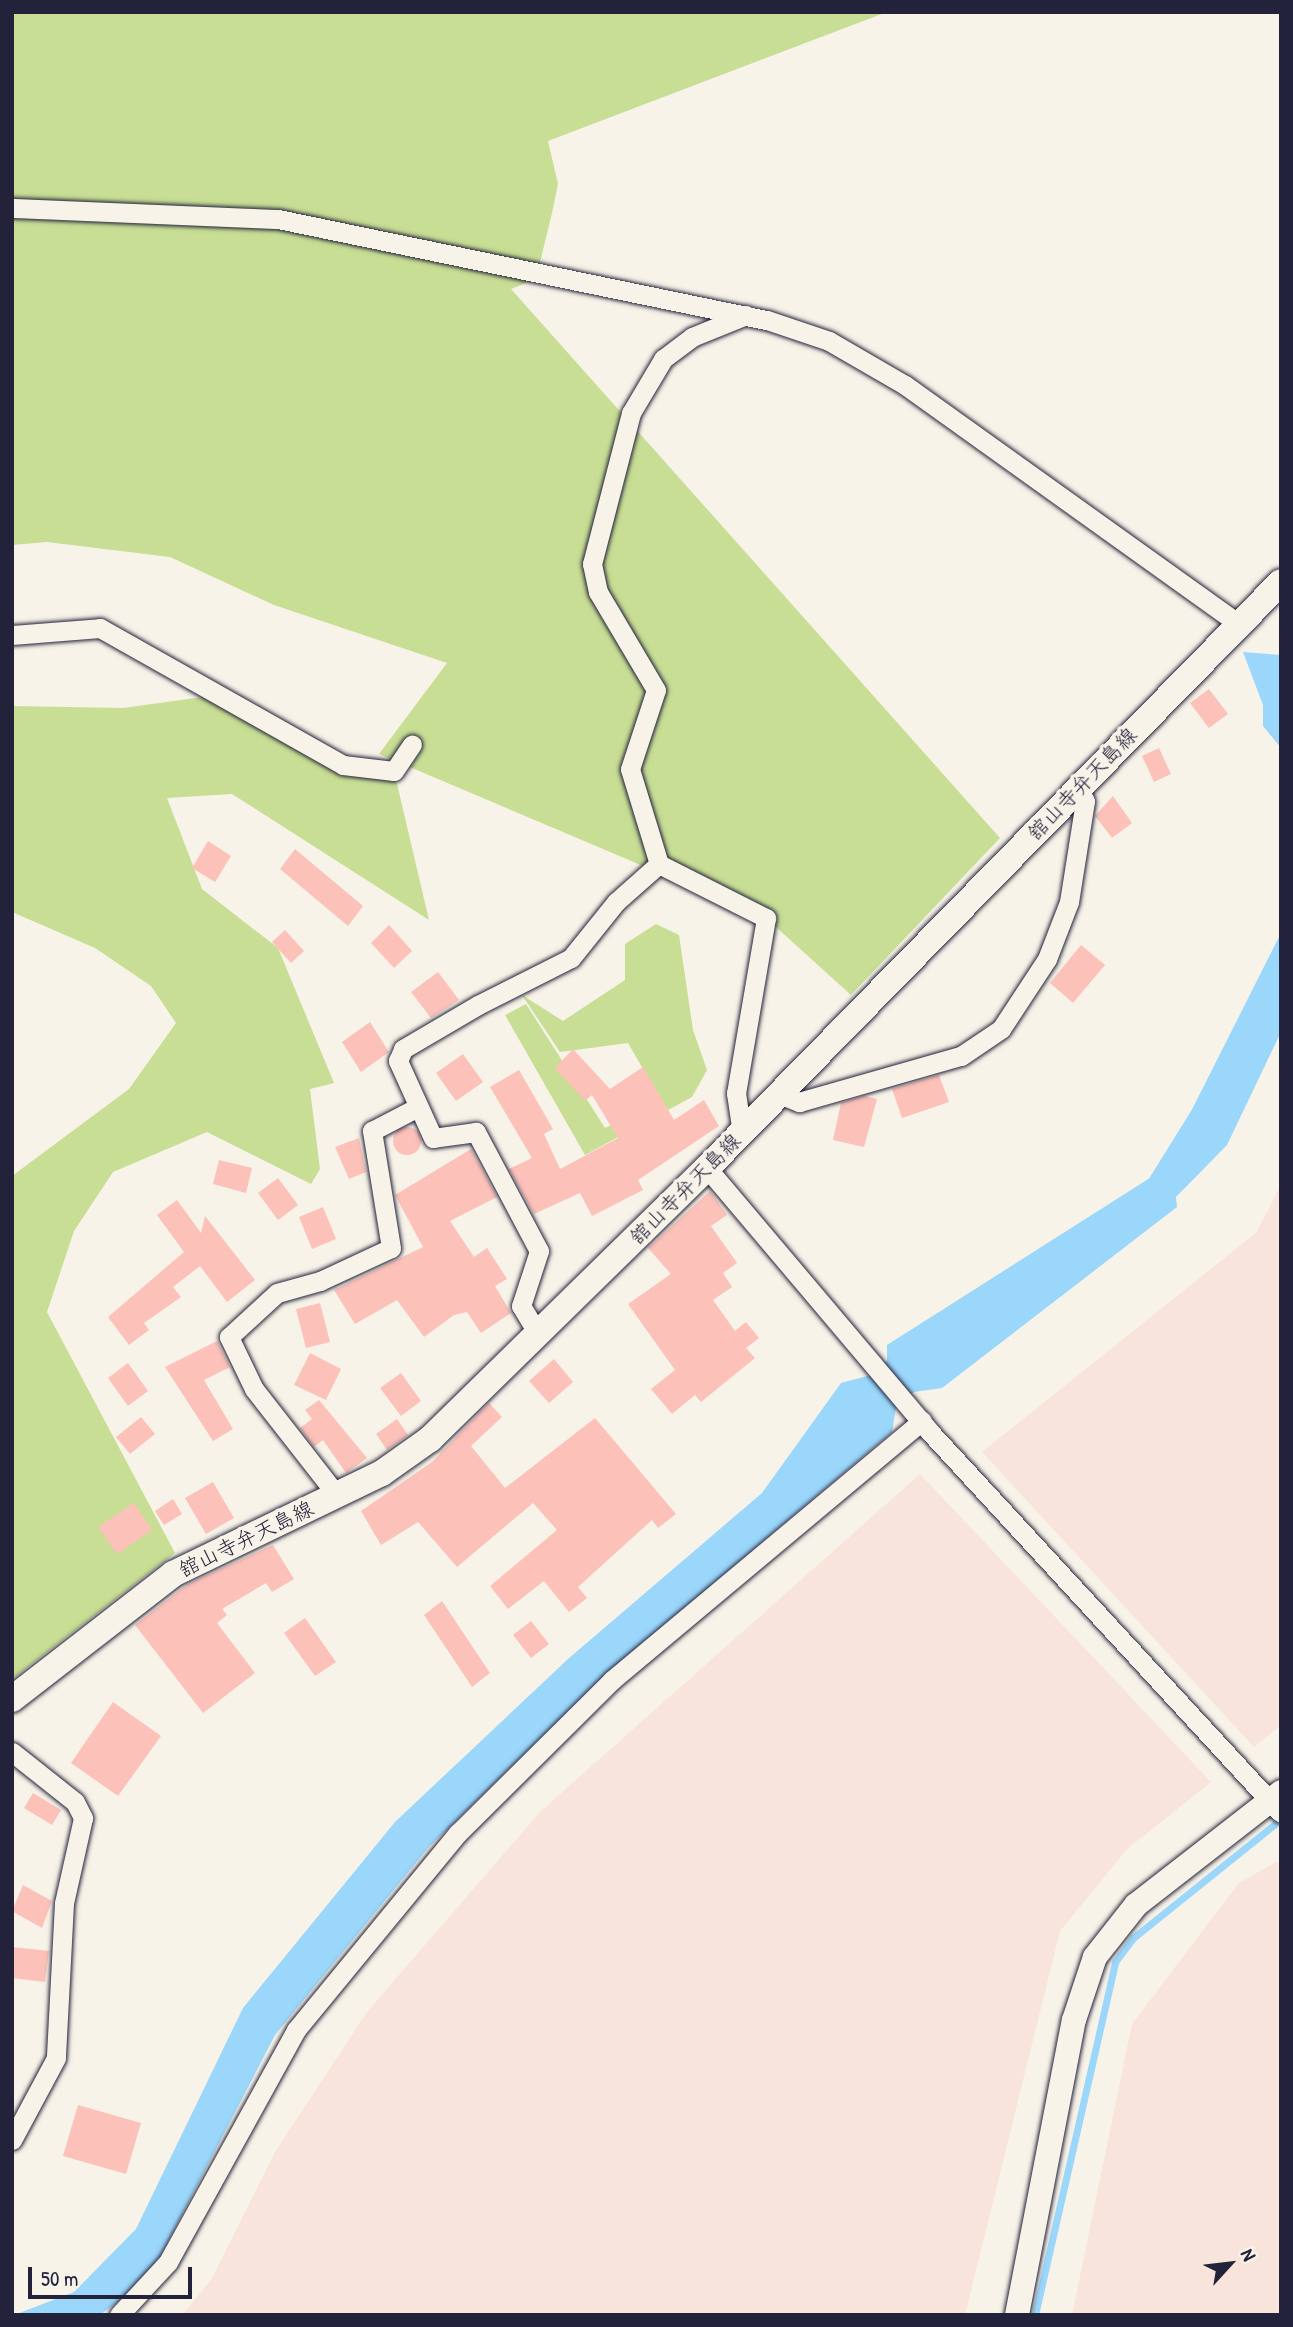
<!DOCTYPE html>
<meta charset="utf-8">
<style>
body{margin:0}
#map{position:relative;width:1293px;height:2327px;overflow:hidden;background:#f7f3e8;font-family:"Patrick Hand","Klee One",sans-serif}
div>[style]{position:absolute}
.built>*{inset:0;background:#f8e4da}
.green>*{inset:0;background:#c8de94}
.water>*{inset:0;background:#9bd6fb}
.stream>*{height:7px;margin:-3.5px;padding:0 3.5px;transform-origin:3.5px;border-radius:3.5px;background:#9bd6fb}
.building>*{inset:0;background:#fcc1b9}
.round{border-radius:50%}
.roads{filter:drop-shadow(0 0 2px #22223b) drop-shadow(0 0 2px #22223b)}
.minor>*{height:19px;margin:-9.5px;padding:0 9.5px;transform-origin:9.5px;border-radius:9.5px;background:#f7f3e8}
.tertiary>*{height:24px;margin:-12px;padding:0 12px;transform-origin:12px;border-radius:12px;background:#f7f3e8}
.secondary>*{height:26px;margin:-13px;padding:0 13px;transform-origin:13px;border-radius:13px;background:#f7f3e8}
span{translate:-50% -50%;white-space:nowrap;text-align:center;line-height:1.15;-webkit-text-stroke:7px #f7f3e8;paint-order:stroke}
.street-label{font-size:21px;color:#22223b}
.frame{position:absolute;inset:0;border:14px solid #22223b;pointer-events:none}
.north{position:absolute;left:1195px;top:2229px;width:70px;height:70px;-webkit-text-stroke:5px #f7f3e8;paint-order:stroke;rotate:63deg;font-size:19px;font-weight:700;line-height:28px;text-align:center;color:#22223b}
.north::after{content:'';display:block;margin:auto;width:24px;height:32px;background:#22223b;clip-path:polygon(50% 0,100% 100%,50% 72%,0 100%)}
.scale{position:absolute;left:28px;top:2267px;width:164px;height:32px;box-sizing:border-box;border:4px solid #22223b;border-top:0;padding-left:9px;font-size:21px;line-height:24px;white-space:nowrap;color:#22223b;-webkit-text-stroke:5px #f7f3e8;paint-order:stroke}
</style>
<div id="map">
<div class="built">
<i style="clip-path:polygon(1281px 1185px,1281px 1725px,1254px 1747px,982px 1452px,1256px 1233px)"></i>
<i style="clip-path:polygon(920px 1474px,1211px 1782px,1127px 1849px,1060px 1931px,965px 2315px,182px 2315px,211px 2280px,275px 2152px,367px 2012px,541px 1811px)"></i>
<i style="clip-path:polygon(1276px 1862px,1281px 1865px,1281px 2315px,1072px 2315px,1132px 2024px,1239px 1883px)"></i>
</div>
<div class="green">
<i style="clip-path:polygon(12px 12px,887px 12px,548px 141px,558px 184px,552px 213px,536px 279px,511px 289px,1000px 838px,851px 995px,766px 918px,379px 754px,447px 663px,274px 605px,170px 557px,47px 542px,12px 545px)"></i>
<i style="clip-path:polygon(210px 696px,288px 745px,394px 771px,429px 920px,232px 794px,167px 798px,202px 889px,278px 948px,334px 1083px,310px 1089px,320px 1169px,311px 1184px,207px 1132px,113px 1172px,74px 1231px,47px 1312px,175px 1553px,12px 1679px,12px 1176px,129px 1089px,176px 1023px,151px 986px,95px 948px,12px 912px,12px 706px,123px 708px)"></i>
<i style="clip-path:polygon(656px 924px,679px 935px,693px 1030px,707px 1070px,692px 1097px,585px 1155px,505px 1015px,526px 1004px,605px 1128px,661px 1100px,628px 1043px,560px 1052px,522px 995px,563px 1021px,625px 980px,625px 944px)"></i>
</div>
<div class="water">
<i style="clip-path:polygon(1243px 652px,1281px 655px,1281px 748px,1263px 726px,1263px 705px)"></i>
<i style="clip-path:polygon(1281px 933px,1281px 1032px,1227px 1145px,1176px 1197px,1177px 1207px,942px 1388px,914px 1392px,896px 1408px,892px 1432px,605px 1675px,428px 1848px,275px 2035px,161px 2255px,135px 2289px,100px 2315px,14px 2315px,74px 2292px,136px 2229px,243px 2008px,395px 1822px,568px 1659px,762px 1493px,841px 1383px,871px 1375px,887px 1361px,887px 1345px,1161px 1171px)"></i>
</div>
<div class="stream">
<i style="left:1149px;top:1184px;width:97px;rotate:-58.1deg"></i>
<i style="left:1035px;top:2315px;width:362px;rotate:-77.2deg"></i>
<i style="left:1115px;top:1962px;width:30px;rotate:-53deg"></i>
<i style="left:1133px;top:1938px;width:182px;rotate:-38.8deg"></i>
</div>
<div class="building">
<i style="clip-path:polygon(1209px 689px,1228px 714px,1209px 728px,1190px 703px)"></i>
<i style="clip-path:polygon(1159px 748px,1171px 774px,1154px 782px,1142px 756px)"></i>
<i style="clip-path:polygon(1113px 796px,1132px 823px,1112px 838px,1095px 816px)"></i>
<i style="clip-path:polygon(208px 841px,231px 856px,215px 882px,192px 868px)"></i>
<i style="clip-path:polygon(295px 849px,363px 906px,348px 926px,280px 869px)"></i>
<i style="clip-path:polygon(389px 925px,412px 951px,394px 968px,371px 943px)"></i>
<i style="clip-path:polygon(285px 930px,304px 951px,291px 963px,272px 942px)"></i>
<i style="clip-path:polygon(1081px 945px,1105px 965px,1073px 1003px,1050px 983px)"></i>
<i style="clip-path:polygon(438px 972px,459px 1000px,431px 1018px,411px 992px)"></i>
<i style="clip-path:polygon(370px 1022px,389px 1052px,361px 1072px,342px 1042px)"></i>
<i style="clip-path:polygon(573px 1049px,610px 1089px,643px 1067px,674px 1120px,704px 1100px,719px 1126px,638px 1180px,643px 1190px,592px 1216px,580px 1193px,534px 1214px,509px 1169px,532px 1158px,490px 1087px,519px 1070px,553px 1129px,544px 1134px,560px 1169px,618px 1138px,592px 1095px,585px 1101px,555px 1068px)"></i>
<i style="clip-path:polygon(463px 1054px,483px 1082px,456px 1101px,436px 1073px)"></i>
<i style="clip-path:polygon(939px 1075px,949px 1102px,902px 1118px,892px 1089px)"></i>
<i style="clip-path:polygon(864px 1096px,877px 1099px,864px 1147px,833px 1140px,841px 1103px)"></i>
<i class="round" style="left:393px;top:1127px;width:28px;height:28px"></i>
<i style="clip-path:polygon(359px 1138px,366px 1172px,349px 1179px,335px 1147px)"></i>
<i style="clip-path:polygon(471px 1149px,497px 1197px,450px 1221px,474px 1257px,487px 1248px,507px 1279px,495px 1286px,511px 1313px,481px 1333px,467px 1312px,454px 1315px,424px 1337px,397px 1300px,355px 1324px,334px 1290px,423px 1247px,395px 1195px)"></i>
<i style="clip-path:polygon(219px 1160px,252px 1168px,246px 1193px,213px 1184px)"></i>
<i style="clip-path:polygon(278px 1178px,298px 1205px,278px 1220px,258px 1193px)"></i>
<i style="clip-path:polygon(710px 1191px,727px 1215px,711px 1226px,737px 1263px,723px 1273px,732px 1287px,713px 1300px,735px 1331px,746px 1322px,759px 1338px,746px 1348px,755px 1358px,701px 1402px,695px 1395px,672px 1414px,651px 1389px,675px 1370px,628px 1304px,671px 1274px,648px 1248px)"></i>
<i style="clip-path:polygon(177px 1200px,201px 1233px,205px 1216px,255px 1280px,227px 1302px,200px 1266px,173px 1287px,181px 1297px,144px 1323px,149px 1330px,129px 1345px,108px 1317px,184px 1252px,157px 1215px)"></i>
<i style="clip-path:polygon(323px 1207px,336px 1239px,312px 1249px,299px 1217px)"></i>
<i style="clip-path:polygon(320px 1303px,330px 1342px,306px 1348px,296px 1309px)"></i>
<i style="clip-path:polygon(217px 1341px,230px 1367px,204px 1380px,233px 1429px,213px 1441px,165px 1367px)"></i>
<i style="clip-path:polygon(310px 1353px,341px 1369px,326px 1400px,294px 1385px)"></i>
<i style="clip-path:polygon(554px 1359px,573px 1382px,549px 1403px,529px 1381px)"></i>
<i style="clip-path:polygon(128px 1363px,148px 1391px,128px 1406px,108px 1378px)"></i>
<i style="clip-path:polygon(401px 1373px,421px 1401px,401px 1416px,380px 1388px)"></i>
<i style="clip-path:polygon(319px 1400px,367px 1458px,346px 1473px,323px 1440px,314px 1447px,300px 1428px,312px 1419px,305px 1410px)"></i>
<i style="clip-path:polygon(489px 1403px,502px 1417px,471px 1446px,505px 1488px,595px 1418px,676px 1514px,658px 1528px,652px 1520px,578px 1587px,587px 1598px,569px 1612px,544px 1581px,508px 1609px,490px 1586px,557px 1530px,533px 1503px,457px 1567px,418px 1522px,381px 1545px,361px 1511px,432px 1462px)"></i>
<i style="clip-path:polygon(141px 1417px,155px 1434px,130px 1454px,116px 1437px)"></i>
<i style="clip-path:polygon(397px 1419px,408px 1435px,387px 1450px,376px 1434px)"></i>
<i style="clip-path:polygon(213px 1482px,234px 1518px,206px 1534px,185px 1498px)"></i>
<i style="clip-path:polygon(173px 1499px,182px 1514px,164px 1525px,155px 1511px)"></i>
<i style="clip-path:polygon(134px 1503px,152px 1530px,117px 1554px,98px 1527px)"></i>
<i style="clip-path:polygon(273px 1545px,294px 1579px,272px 1592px,266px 1583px,222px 1609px,227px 1615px,217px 1623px,255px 1673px,203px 1713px,135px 1625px,188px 1584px)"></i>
<i style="clip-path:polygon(442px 1601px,490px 1673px,472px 1687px,424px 1615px)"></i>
<i style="clip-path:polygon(305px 1618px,336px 1662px,315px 1676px,284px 1633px)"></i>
<i style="clip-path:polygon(531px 1621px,549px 1644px,531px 1658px,513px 1635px)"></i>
<i style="clip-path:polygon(113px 1702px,161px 1736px,118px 1796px,71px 1763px)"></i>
<i style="clip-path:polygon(33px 1793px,61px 1810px,52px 1825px,24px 1808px)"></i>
<i style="clip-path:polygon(23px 1885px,52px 1901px,42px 1928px,12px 1911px)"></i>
<i style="clip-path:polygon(12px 1947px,49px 1951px,45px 1982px,12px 1978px)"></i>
<i style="clip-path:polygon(78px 2105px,141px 2123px,126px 2174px,63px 2156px)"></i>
</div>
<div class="roads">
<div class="minor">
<i style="left:12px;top:208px;width:266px;rotate:2.4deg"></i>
<i style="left:278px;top:219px;width:499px;rotate:11.7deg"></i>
<i style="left:767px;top:320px;width:65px;rotate:18.7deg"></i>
<i style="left:829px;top:341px;width:88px;rotate:30.1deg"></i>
<i style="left:905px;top:385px;width:411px;rotate:35.6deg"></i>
<i style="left:12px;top:635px;width:88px;rotate:-4.5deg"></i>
<i style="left:100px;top:628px;width:279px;rotate:29.4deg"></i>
<i style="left:343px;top:765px;width:51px;rotate:6.7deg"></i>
<i style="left:394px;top:771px;width:32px;rotate:-56deg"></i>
<i style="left:659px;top:864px;width:120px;rotate:26.8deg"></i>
<i style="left:766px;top:918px;width:178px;rotate:99.7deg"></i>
<i style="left:736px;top:1093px;width:40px;rotate:81.5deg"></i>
<i style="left:779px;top:1094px;width:22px;rotate:22deg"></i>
<i style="left:799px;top:1102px;width:168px;rotate:-15.9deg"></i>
<i style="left:961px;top:1056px;width:48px;rotate:-34deg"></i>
<i style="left:1001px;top:1029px;width:84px;rotate:-56.7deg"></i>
<i style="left:1047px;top:959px;width:61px;rotate:-68.9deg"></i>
<i style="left:1069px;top:902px;width:102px;rotate:-81deg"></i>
<i style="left:1085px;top:801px;width:15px;rotate:-118deg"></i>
<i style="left:707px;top:1168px;width:344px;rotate:49.8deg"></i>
<i style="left:929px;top:1431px;width:519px;rotate:47.34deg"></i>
<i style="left:538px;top:1334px;width:33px;rotate:-121deg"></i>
<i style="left:521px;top:1306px;width:58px;rotate:-71.9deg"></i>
<i style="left:539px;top:1251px;width:135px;rotate:-117.9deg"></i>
<i style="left:476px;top:1132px;width:43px;rotate:172.1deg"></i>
<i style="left:433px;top:1138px;width:85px;rotate:-114.4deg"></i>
<i style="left:398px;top:1061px;width:13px;rotate:-67deg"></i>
<i style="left:403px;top:1049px;width:87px;rotate:-30.4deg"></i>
<i style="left:478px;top:1005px;width:104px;rotate:-26.8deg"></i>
<i style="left:571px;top:958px;width:72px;rotate:-51.2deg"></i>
<i style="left:616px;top:902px;width:57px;rotate:-41.5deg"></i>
<i style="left:659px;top:864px;width:99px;rotate:-107deg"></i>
<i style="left:630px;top:769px;width:83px;rotate:-71.8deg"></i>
<i style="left:656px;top:690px;width:114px;rotate:-120.6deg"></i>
<i style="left:598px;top:592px;width:29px;rotate:-102deg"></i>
<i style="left:592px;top:564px;width:156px;rotate:-75.5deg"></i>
<i style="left:631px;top:413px;width:63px;rotate:-59.3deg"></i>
<i style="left:663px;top:359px;width:36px;rotate:-37deg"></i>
<i style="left:692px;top:337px;width:58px;rotate:-22.2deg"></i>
<i style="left:336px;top:1494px;width:133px;rotate:-128deg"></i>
<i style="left:254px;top:1389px;width:58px;rotate:-115.7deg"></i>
<i style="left:229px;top:1337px;width:65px;rotate:-42.5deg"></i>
<i style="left:277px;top:1293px;width:45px;rotate:-15.6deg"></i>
<i style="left:320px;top:1281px;width:78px;rotate:-24.9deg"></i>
<i style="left:391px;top:1248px;width:119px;rotate:-99.2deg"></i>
<i style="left:372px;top:1131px;width:50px;rotate:-27.6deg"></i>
<i style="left:12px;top:1752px;width:80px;rotate:38.4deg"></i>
<i style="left:75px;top:1802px;width:18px;rotate:63deg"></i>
<i style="left:83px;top:1818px;width:87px;rotate:102.6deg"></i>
<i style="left:64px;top:1903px;width:155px;rotate:93deg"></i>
<i style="left:56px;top:2058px;width:93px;rotate:118.2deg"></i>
<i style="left:119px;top:2315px;width:72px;rotate:-47.2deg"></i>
<i style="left:168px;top:2262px;width:265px;rotate:-61.1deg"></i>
<i style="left:296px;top:2030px;width:255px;rotate:-50.6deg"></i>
<i style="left:458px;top:1833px;width:217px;rotate:-44.8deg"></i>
<i style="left:612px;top:1680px;width:404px;rotate:-39.9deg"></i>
</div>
<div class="tertiary">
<i style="left:1017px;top:2315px;width:300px;rotate:-79.1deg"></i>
<i style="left:1074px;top:2020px;width:66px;rotate:-71.6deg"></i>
<i style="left:1095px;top:1957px;width:66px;rotate:-51.7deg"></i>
<i style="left:1136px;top:1905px;width:184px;rotate:-37.9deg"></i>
</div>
<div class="secondary">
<i style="left:12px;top:1699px;width:204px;rotate:-37.8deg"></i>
<i style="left:173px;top:1574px;width:232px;rotate:-25.8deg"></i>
<i style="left:382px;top:1473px;width:59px;rotate:-35.3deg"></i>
<i style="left:430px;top:1439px;width:388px;rotate:-44.4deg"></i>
<i style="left:707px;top:1168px;width:820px;rotate:-45.59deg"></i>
</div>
</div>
<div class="street-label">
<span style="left:1082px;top:784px;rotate:-46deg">舘山寺弁天島線</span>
<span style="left:685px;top:1189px;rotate:-45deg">舘山寺弁天島線</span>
<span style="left:246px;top:1539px;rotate:-26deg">舘山寺弁天島線</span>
</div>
<div class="frame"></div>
<div class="north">N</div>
<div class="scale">50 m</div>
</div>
